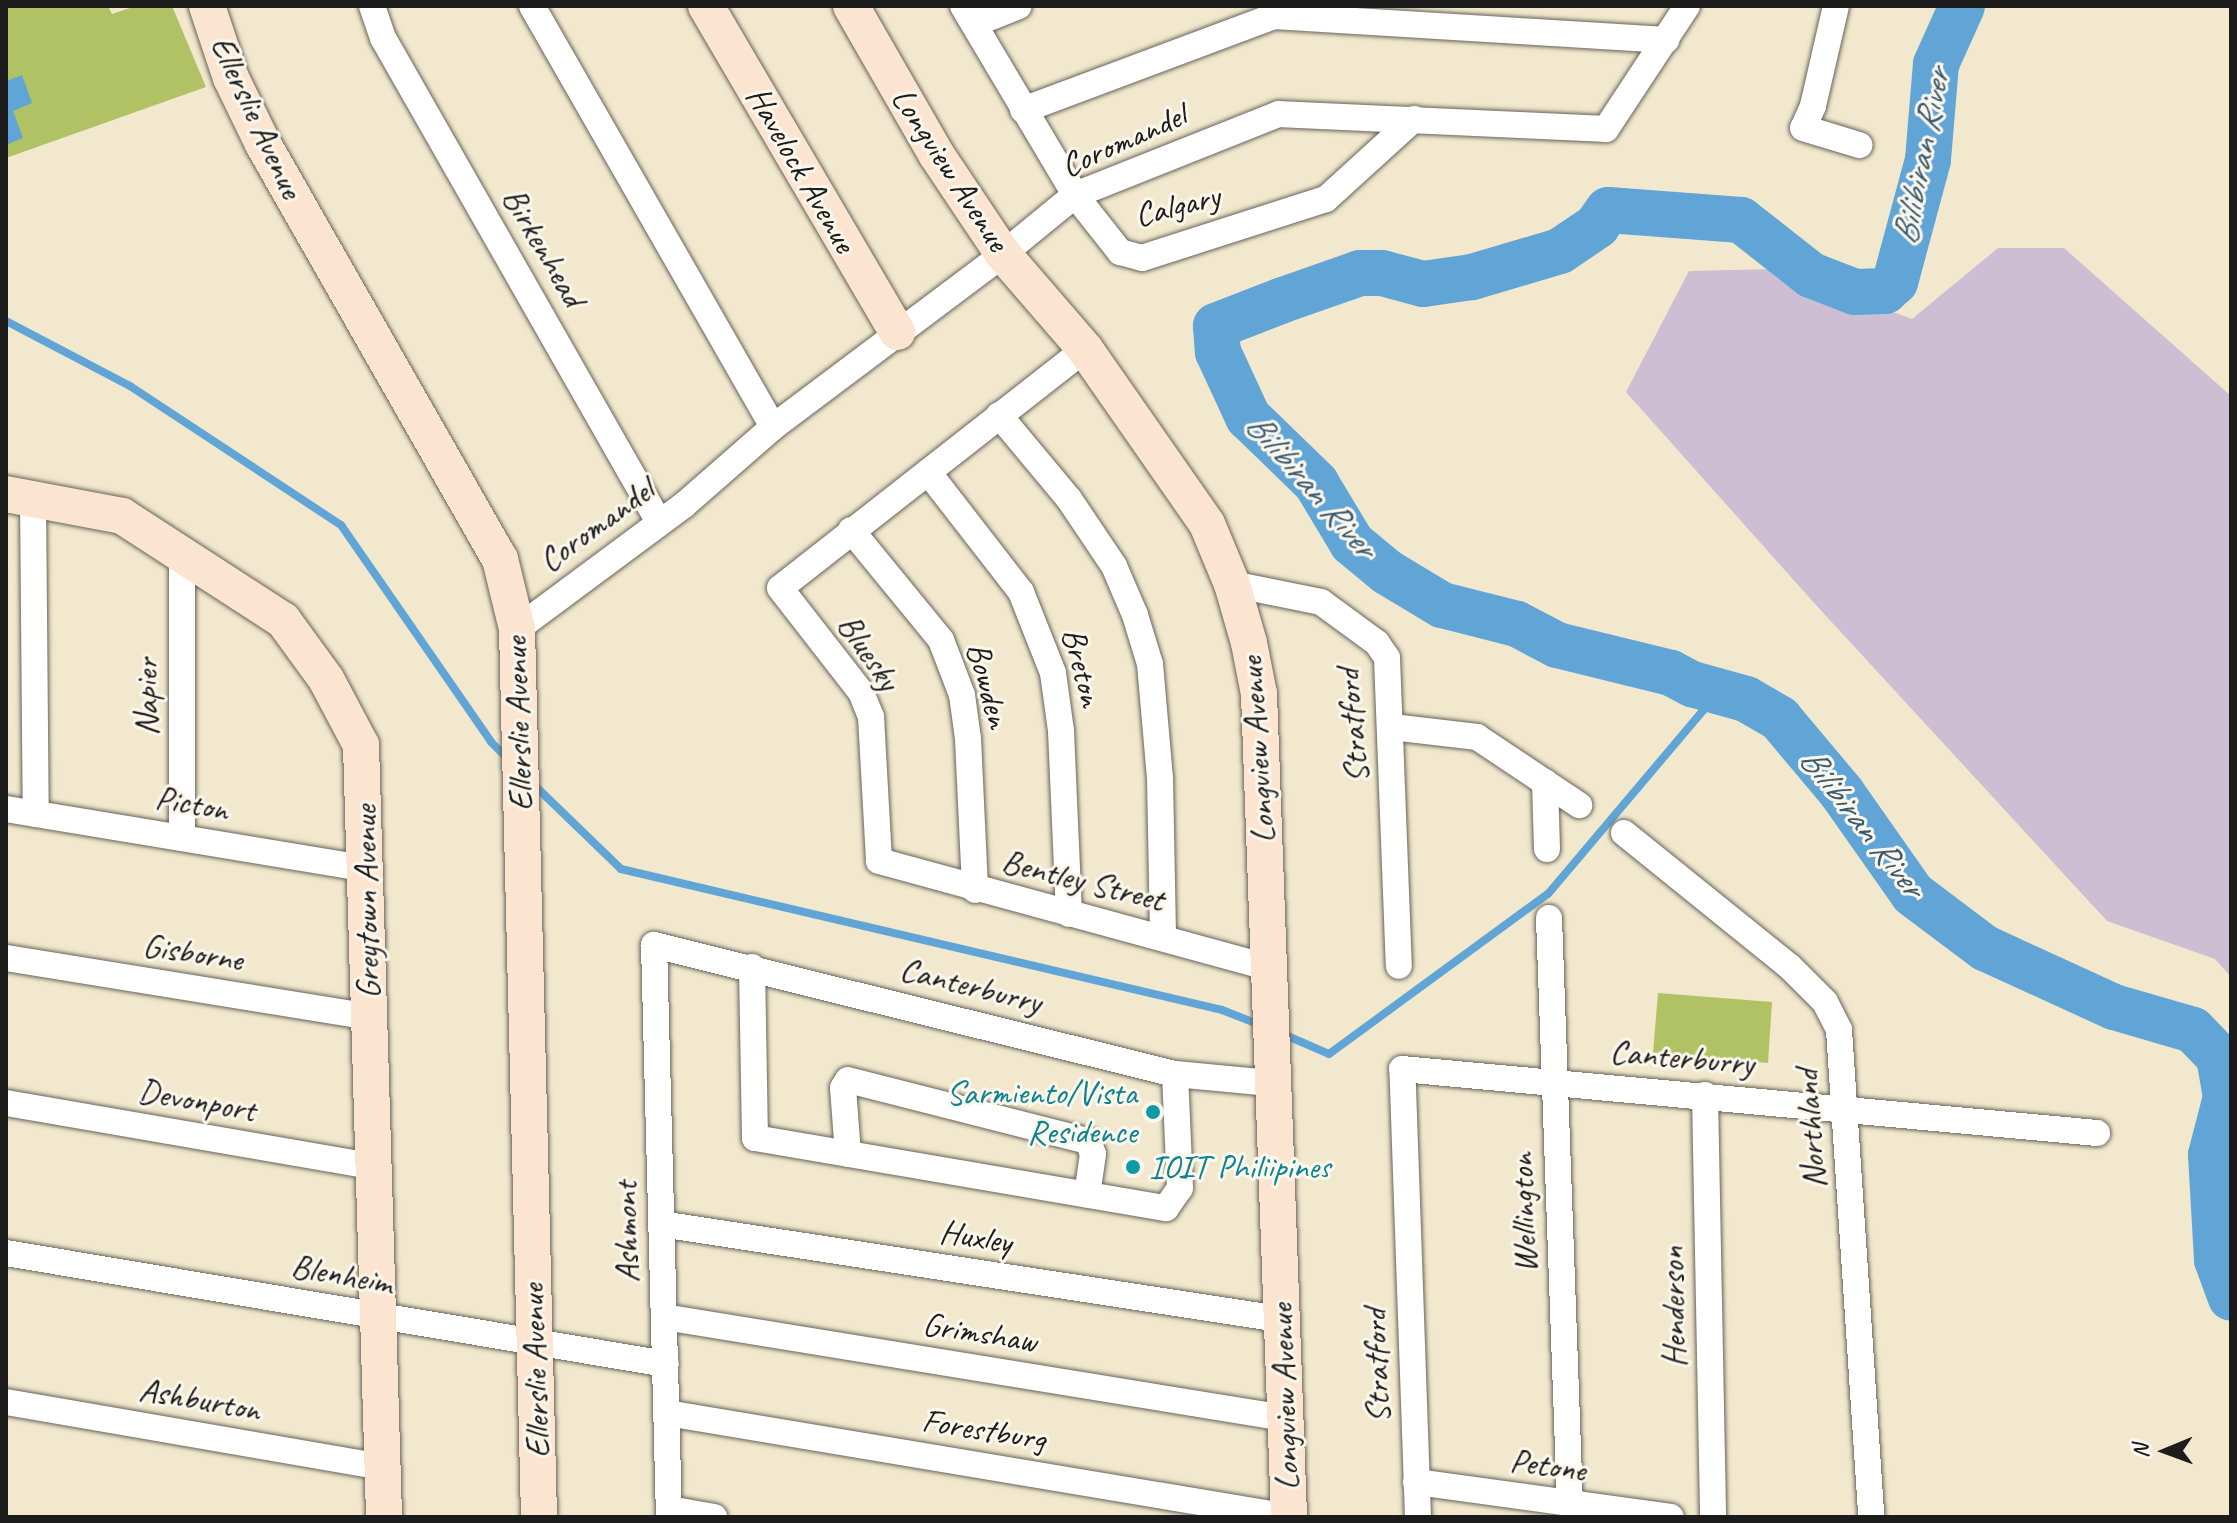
<!DOCTYPE html>
<style>
body{margin:0}
#map{position:relative;width:2237px;height:1523px;overflow:hidden;background:#f1e8cd;font-family:Caveat,sans-serif}
div>[style]{position:absolute}
.industrial>*{inset:0;background:#cdbed3}
.green>*{inset:0;background:#b1c265}
.water>*{inset:0;background:#60a5d6}
.stream>*{height:8px;margin:-4px;padding:0 4px;transform-origin:4px;border-radius:4px;background:#60a5d6}
.river>*{height:46px;margin:-23px;padding:0 23px;transform-origin:23px;border-radius:23px;background:#60a5d6}
.roads{filter:drop-shadow(0 0 2px #67635a) drop-shadow(0 0 2px #67635a)}
.street>*{height:26px;margin:-13px;padding:0 13px;transform-origin:13px;border-radius:13px;background:#fff}
.secondary>*{height:36px;margin:-18px;padding:0 18px;transform-origin:18px;border-radius:18px;background:#fce5d0}
.dots>*{width:22px;height:22px;translate:-50% -50%;box-sizing:border-box;border:4px solid #fbf7ec;border-radius:50%}
span{translate:-50% -50%;white-space:nowrap;text-align:center;line-height:1.15;-webkit-text-stroke:6px #fbf7ec;paint-order:stroke}
.street-label{font-size:34px;color:#1c1c1c}
.culture-label{font-size:34px;color:#0d838f}
.right{translate:-100% -50%;text-align:right}
.left{translate:0 -50%;text-align:left}
.water-label{font-size:36px;color:#3b5a70;font-style:italic}
.frame{position:absolute;inset:0;border:8px solid #1c1c1c;pointer-events:none}
.north{position:absolute;left:2125px;top:1411px;width:80px;height:80px;-webkit-text-stroke:6px #fbf7ec;paint-order:stroke;rotate:269deg;font-size:22px;font-weight:700;line-height:32px;text-align:center;color:#1c1c1c}
.north::after{content:'';display:block;margin:auto;width:28px;height:36px;background:#1c1c1c;clip-path:polygon(50% 0,100% 100%,50% 72%,0 100%)}
</style>
<div id="map">
<div class="industrial">
<i style="clip-path:polygon(1998px 248px,2064px 248px,2231px 396px,2231px 977px,2215px 959px,2107px 921px,1815px 604px,1626px 392px,1689px 271px,1775px 269px,1912px 319px)"></i>
</div>
<div class="green">
<i style="clip-path:polygon(6px 6px,108px 6px,112px 14px,136px 6px,172px 6px,206px 87px,6px 158px)"></i>
<i style="clip-path:polygon(1658px 993px,1772px 1002px,1768px 1063px,1653px 1053px)"></i>
</div>
<div class="water">
<i style="clip-path:polygon(22px 75px,32px 103px,13px 111px,23px 138px,6px 145px,6px 81px)"></i>
</div>
<div class="stream">
<i style="left:6px;top:321px;width:140px;rotate:27.7deg"></i>
<i style="left:130px;top:386px;width:253px;rotate:33.4deg"></i>
<i style="left:341px;top:525px;width:264px;rotate:55.3deg"></i>
<i style="left:491px;top:742px;width:27px;rotate:45deg"></i>
<i style="left:531px;top:782px;width:125px;rotate:44deg"></i>
<i style="left:621px;top:869px;width:617px;rotate:13.2deg"></i>
<i style="left:1222px;top:1010px;width:44px;rotate:21.3deg"></i>
<i style="left:1283px;top:1034px;width:50px;rotate:23.5deg"></i>
<i style="left:1329px;top:1054px;width:271px;rotate:-36.2deg"></i>
<i style="left:1548px;top:894px;width:265px;rotate:-49.8deg"></i>
</div>
<div class="river">
<i style="left:1962px;top:6px;width:64px;rotate:114.1deg"></i>
<i style="left:1936px;top:64px;width:96px;rotate:94.8deg"></i>
<i style="left:1928px;top:160px;width:126px;rotate:105.1deg"></i>
<i style="left:1895px;top:282px;width:13px;rotate:138deg"></i>
<i style="left:1885px;top:291px;width:30px;rotate:178deg"></i>
<i style="left:1855px;top:292px;width:47px;rotate:-158.9deg"></i>
<i style="left:1811px;top:275px;width:89px;rotate:-141.8deg"></i>
<i style="left:1741px;top:220px;width:133px;rotate:-175.7deg"></i>
<i style="left:1608px;top:210px;width:19px;rotate:125deg"></i>
<i style="left:1597px;top:226px;width:45px;rotate:146deg"></i>
<i style="left:1560px;top:251px;width:92px;rotate:163.5deg"></i>
<i style="left:1472px;top:277px;width:49px;rotate:171.9deg"></i>
<i style="left:1423px;top:284px;width:42px;rotate:-165deg"></i>
<i style="left:1382px;top:273px;width:22px;rotate:180deg"></i>
<i style="left:1360px;top:273px;width:82px;rotate:160.7deg"></i>
<i style="left:1283px;top:300px;width:72px;rotate:158.8deg"></i>
<i style="left:1216px;top:326px;width:26px;rotate:86deg"></i>
<i style="left:1218px;top:352px;width:72px;rotate:65.2deg"></i>
<i style="left:1248px;top:417px;width:95px;rotate:44.1deg"></i>
<i style="left:1316px;top:483px;width:70px;rotate:59deg"></i>
<i style="left:1352px;top:543px;width:45px;rotate:39.6deg"></i>
<i style="left:1387px;top:572px;width:64px;rotate:31deg"></i>
<i style="left:1442px;top:605px;width:77px;rotate:14.2deg"></i>
<i style="left:1517px;top:624px;width:45px;rotate:27.7deg"></i>
<i style="left:1557px;top:645px;width:117px;rotate:13.8deg"></i>
<i style="left:1671px;top:673px;width:24px;rotate:28deg"></i>
<i style="left:1692px;top:684px;width:56px;rotate:15.5deg"></i>
<i style="left:1746px;top:699px;width:39px;rotate:30deg"></i>
<i style="left:1780px;top:719px;width:97px;rotate:50deg"></i>
<i style="left:1842px;top:793px;width:123px;rotate:54.9deg"></i>
<i style="left:1913px;top:894px;width:90px;rotate:36.9deg"></i>
<i style="left:1985px;top:948px;width:142px;rotate:24.6deg"></i>
<i style="left:2114px;top:1007px;width:82px;rotate:16.2deg"></i>
<i style="left:2193px;top:1030px;width:37px;rotate:46deg"></i>
<i style="left:2219px;top:1057px;width:41px;rotate:80.1deg"></i>
<i style="left:2226px;top:1097px;width:60px;rotate:104.5deg"></i>
<i style="left:2211px;top:1155px;width:105px;rotate:86.7deg"></i>
<i style="left:2217px;top:1260px;width:40px;rotate:69.8deg"></i>
</div>
<div class="roads">
<div class="street">
<i style="left:372px;top:6px;width:34px;rotate:71deg"></i>
<i style="left:383px;top:38px;width:557px;rotate:60.31deg"></i>
<i style="left:532px;top:6px;width:485px;rotate:60.2deg"></i>
<i style="left:963px;top:6px;width:220px;rotate:59.3deg"></i>
<i style="left:1075px;top:195px;width:73px;rotate:51.7deg"></i>
<i style="left:1120px;top:252px;width:23px;rotate:15deg"></i>
<i style="left:1142px;top:258px;width:193px;rotate:-17.8deg"></i>
<i style="left:1326px;top:199px;width:119px;rotate:-42.3deg"></i>
<i style="left:1836px;top:6px;width:103px;rotate:103deg"></i>
<i style="left:1813px;top:106px;width:24px;rotate:114deg"></i>
<i style="left:1803px;top:128px;width:59px;rotate:16.9deg"></i>
<i style="left:974px;top:24px;width:48px;rotate:-21.8deg"></i>
<i style="left:1023px;top:110px;width:268px;rotate:-20.5deg"></i>
<i style="left:1274px;top:16px;width:393px;rotate:3.5deg"></i>
<i style="left:1085px;top:349px;width:387px;rotate:141.9deg"></i>
<i style="left:780px;top:588px;width:132px;rotate:52.1deg"></i>
<i style="left:861px;top:692px;width:27px;rotate:68deg"></i>
<i style="left:871px;top:717px;width:144px;rotate:86.8deg"></i>
<i style="left:879px;top:861px;width:405px;rotate:15.3deg"></i>
<i style="left:999px;top:415px;width:109px;rotate:50.2deg"></i>
<i style="left:1069px;top:499px;width:81px;rotate:56.1deg"></i>
<i style="left:1114px;top:566px;width:53px;rotate:66.8deg"></i>
<i style="left:1135px;top:615px;width:51px;rotate:73deg"></i>
<i style="left:1150px;top:664px;width:114px;rotate:85deg"></i>
<i style="left:1160px;top:778px;width:159px;rotate:88.9deg"></i>
<i style="left:928px;top:472px;width:152px;rotate:52.2deg"></i>
<i style="left:1021px;top:592px;width:87px;rotate:68.4deg"></i>
<i style="left:1053px;top:673px;width:59px;rotate:82.1deg"></i>
<i style="left:1061px;top:731px;width:183px;rotate:87.5deg"></i>
<i style="left:33px;top:499px;width:315px;rotate:89.5deg"></i>
<i style="left:851px;top:530px;width:142px;rotate:50.7deg"></i>
<i style="left:941px;top:640px;width:59px;rotate:69.1deg"></i>
<i style="left:962px;top:695px;width:44px;rotate:82.2deg"></i>
<i style="left:968px;top:739px;width:151px;rotate:87.3deg"></i>
<i style="left:182px;top:555px;width:283px;rotate:90deg"></i>
<i style="left:1232px;top:584px;width:91px;rotate:11.4deg"></i>
<i style="left:1321px;top:602px;width:69px;rotate:36.2deg"></i>
<i style="left:1377px;top:643px;width:18px;rotate:56deg"></i>
<i style="left:1387px;top:658px;width:308px;rotate:87.8deg"></i>
<i style="left:517px;top:629px;width:208px;rotate:-36.6deg"></i>
<i style="left:684px;top:505px;width:118px;rotate:-41.2deg"></i>
<i style="left:773px;top:427px;width:288px;rotate:-36.9deg"></i>
<i style="left:1003px;top:254px;width:93px;rotate:-39.3deg"></i>
<i style="left:1075px;top:195px;width:219px;rotate:-21.7deg"></i>
<i style="left:1279px;top:114px;width:327px;rotate:2.6deg"></i>
<i style="left:1606px;top:129px;width:147px;rotate:-56.6deg"></i>
<i style="left:1392px;top:727px;width:86px;rotate:6.7deg"></i>
<i style="left:1477px;top:737px;width:123px;rotate:33.7deg"></i>
<i style="left:1545px;top:782px;width:67px;rotate:88.3deg"></i>
<i style="left:6px;top:809px;width:366px;rotate:9.4deg"></i>
<i style="left:1624px;top:833px;width:212px;rotate:38.9deg"></i>
<i style="left:1789px;top:966px;width:51px;rotate:45deg"></i>
<i style="left:1825px;top:1002px;width:31px;rotate:63deg"></i>
<i style="left:1839px;top:1030px;width:488px;rotate:86.2deg"></i>
<i style="left:1549px;top:918px;width:587px;rotate:87.95deg"></i>
<i style="left:6px;top:958px;width:368px;rotate:9.2deg"></i>
<i style="left:752px;top:967px;width:171px;rotate:89deg"></i>
<i style="left:755px;top:1138px;width:417px;rotate:9.7deg"></i>
<i style="left:1166px;top:1208px;width:24px;rotate:-55deg"></i>
<i style="left:1180px;top:1188px;width:114px;rotate:-92.5deg"></i>
<i style="left:1705px;top:1095px;width:422px;rotate:88.9deg"></i>
<i style="left:6px;top:1103px;width:375px;rotate:9.8deg"></i>
<i style="left:848px;top:1154px;width:66px;rotate:-94.3deg"></i>
<i style="left:843px;top:1088px;width:9px;rotate:-58deg"></i>
<i style="left:848px;top:1080px;width:248px;rotate:14.3deg"></i>
<i style="left:1088px;top:1141px;width:14px;rotate:69deg"></i>
<i style="left:1093px;top:1154px;width:41px;rotate:98.3deg"></i>
<i style="left:661px;top:1224px;width:626px;rotate:8.73deg"></i>
<i style="left:6px;top:1253px;width:669px;rotate:9.55deg"></i>
<i style="left:664px;top:1317px;width:628px;rotate:9.25deg"></i>
<i style="left:6px;top:1402px;width:382px;rotate:9.8deg"></i>
<i style="left:667px;top:1413px;width:631px;rotate:9.49deg"></i>
<i style="left:1416px;top:1482px;width:257px;rotate:7.8deg"></i>
<i style="left:669px;top:1509px;width:46px;rotate:10.1deg"></i>
<i style="left:669px;top:1517px;width:572px;rotate:-91.5deg"></i>
<i style="left:654px;top:945px;width:537px;rotate:13.91deg"></i>
<i style="left:1175px;top:1074px;width:96px;rotate:5.4deg"></i>
<i style="left:1418px;top:1517px;width:448px;rotate:-92deg"></i>
<i style="left:1402px;top:1069px;width:698px;rotate:5.26deg"></i>
</div>
<div class="secondary">
<i style="left:207px;top:6px;width:76px;rotate:71.6deg"></i>
<i style="left:231px;top:78px;width:73px;rotate:64.1deg"></i>
<i style="left:263px;top:144px;width:478px;rotate:60.3deg"></i>
<i style="left:500px;top:559px;width:72px;rotate:76.3deg"></i>
<i style="left:517px;top:629px;width:888px;rotate:88.58deg"></i>
<i style="left:706px;top:6px;width:378px;rotate:59.6deg"></i>
<i style="left:851px;top:6px;width:171px;rotate:60.1deg"></i>
<i style="left:936px;top:154px;width:120px;rotate:56.2deg"></i>
<i style="left:1003px;top:254px;width:125px;rotate:49.2deg"></i>
<i style="left:1085px;top:349px;width:213px;rotate:55.1deg"></i>
<i style="left:1207px;top:524px;width:65px;rotate:67.4deg"></i>
<i style="left:1232px;top:584px;width:61px;rotate:73.9deg"></i>
<i style="left:1249px;top:643px;width:52px;rotate:78.9deg"></i>
<i style="left:1259px;top:694px;width:824px;rotate:87.91deg"></i>
<i style="left:6px;top:494px;width:118px;rotate:10.7deg"></i>
<i style="left:122px;top:516px;width:192px;rotate:32.9deg"></i>
<i style="left:283px;top:620px;width:73px;rotate:53.9deg"></i>
<i style="left:326px;top:679px;width:75px;rotate:62.1deg"></i>
<i style="left:361px;top:745px;width:772px;rotate:88.29deg"></i>
</div>
</div>
<div class="dots">
<i style="left:1153px;top:1112px;background:#0f9aa8"></i>
<i style="left:1133px;top:1167px;background:#0f9aa8"></i>
</div>
<div class="street-label">
<span style="left:257px;top:117px;rotate:65deg">Ellerslie Avenue</span>
<span style="left:1123px;top:140px;rotate:-24deg">Coromandel</span>
<span style="left:802px;top:169px;rotate:60deg">Havelock Avenue</span>
<span style="left:951px;top:169px;rotate:57deg">Longview Avenue</span>
<span style="left:1177px;top:205px;rotate:-14deg">Calgary</span>
<span style="left:544px;top:247px;rotate:60deg">Birkenhead</span>
<span style="left:596px;top:525px;rotate:-36deg">Coromandel</span>
<span style="left:869px;top:652px;rotate:56deg">Bluesky</span>
<span style="left:1083px;top:667px;rotate:76deg">Breton</span>
<span style="left:989px;top:685px;rotate:75deg">Bowden</span>
<span style="left:146px;top:697px;rotate:-90deg">Napier</span>
<span style="left:518px;top:724px;rotate:-92deg">Ellerslie Avenue</span>
<span style="left:1352px;top:726px;rotate:-95deg">Stratford</span>
<span style="left:1257px;top:750px;rotate:-94deg">Longview Avenue</span>
<span style="left:192px;top:803px;rotate:10deg">Picton</span>
<span style="left:1083px;top:880px;rotate:14deg">Bentley Street</span>
<span style="left:366px;top:902px;rotate:-91deg">Greytown Avenue</span>
<span style="left:193px;top:952px;rotate:9deg">Gisborne</span>
<span style="left:971px;top:985px;rotate:14deg">Canterburry</span>
<span style="left:1682px;top:1057px;rotate:5deg">Canterburry</span>
<span style="left:197px;top:1100px;rotate:10deg">Devonport</span>
<span style="left:1810px;top:1129px;rotate:-94deg">Northland</span>
<span style="left:1523px;top:1213px;rotate:-92deg">Wellington</span>
<span style="left:626px;top:1232px;rotate:-91deg">Ashmont</span>
<span style="left:976px;top:1236px;rotate:9deg">Huxley</span>
<span style="left:342px;top:1274px;rotate:10deg">Blenheim</span>
<span style="left:1673px;top:1307px;rotate:-91deg">Henderson</span>
<span style="left:980px;top:1332px;rotate:9deg">Grimshaw</span>
<span style="left:1376px;top:1366px;rotate:-92deg">Stratford</span>
<span style="left:535px;top:1371px;rotate:-92deg">Ellerslie Avenue</span>
<span style="left:1284px;top:1397px;rotate:-92deg">Longview Avenue</span>
<span style="left:200px;top:1399px;rotate:10deg">Ashburton</span>
<span style="left:984px;top:1429px;rotate:9deg">Forestburg</span>
<span style="left:1548px;top:1465px;rotate:8deg">Petone</span>
</div>
<div class="culture-label">
<span class="right" style="left:1137px;top:1112px">Sarmiento/Vista<br>Residence</span>
<span class="left" style="left:1149px;top:1167px">IOIT Philiipines</span>
</div>
<div class="water-label">
<span style="left:1921px;top:157px;rotate:-79deg">Bilibiran River</span>
<span style="left:1311px;top:485px;rotate:49deg">Bilibiran River</span>
<span style="left:1862px;top:822px;rotate:52deg">Bilibiran River</span>
</div>
<div class="frame"></div>
<div class="north">N</div>
</div>
